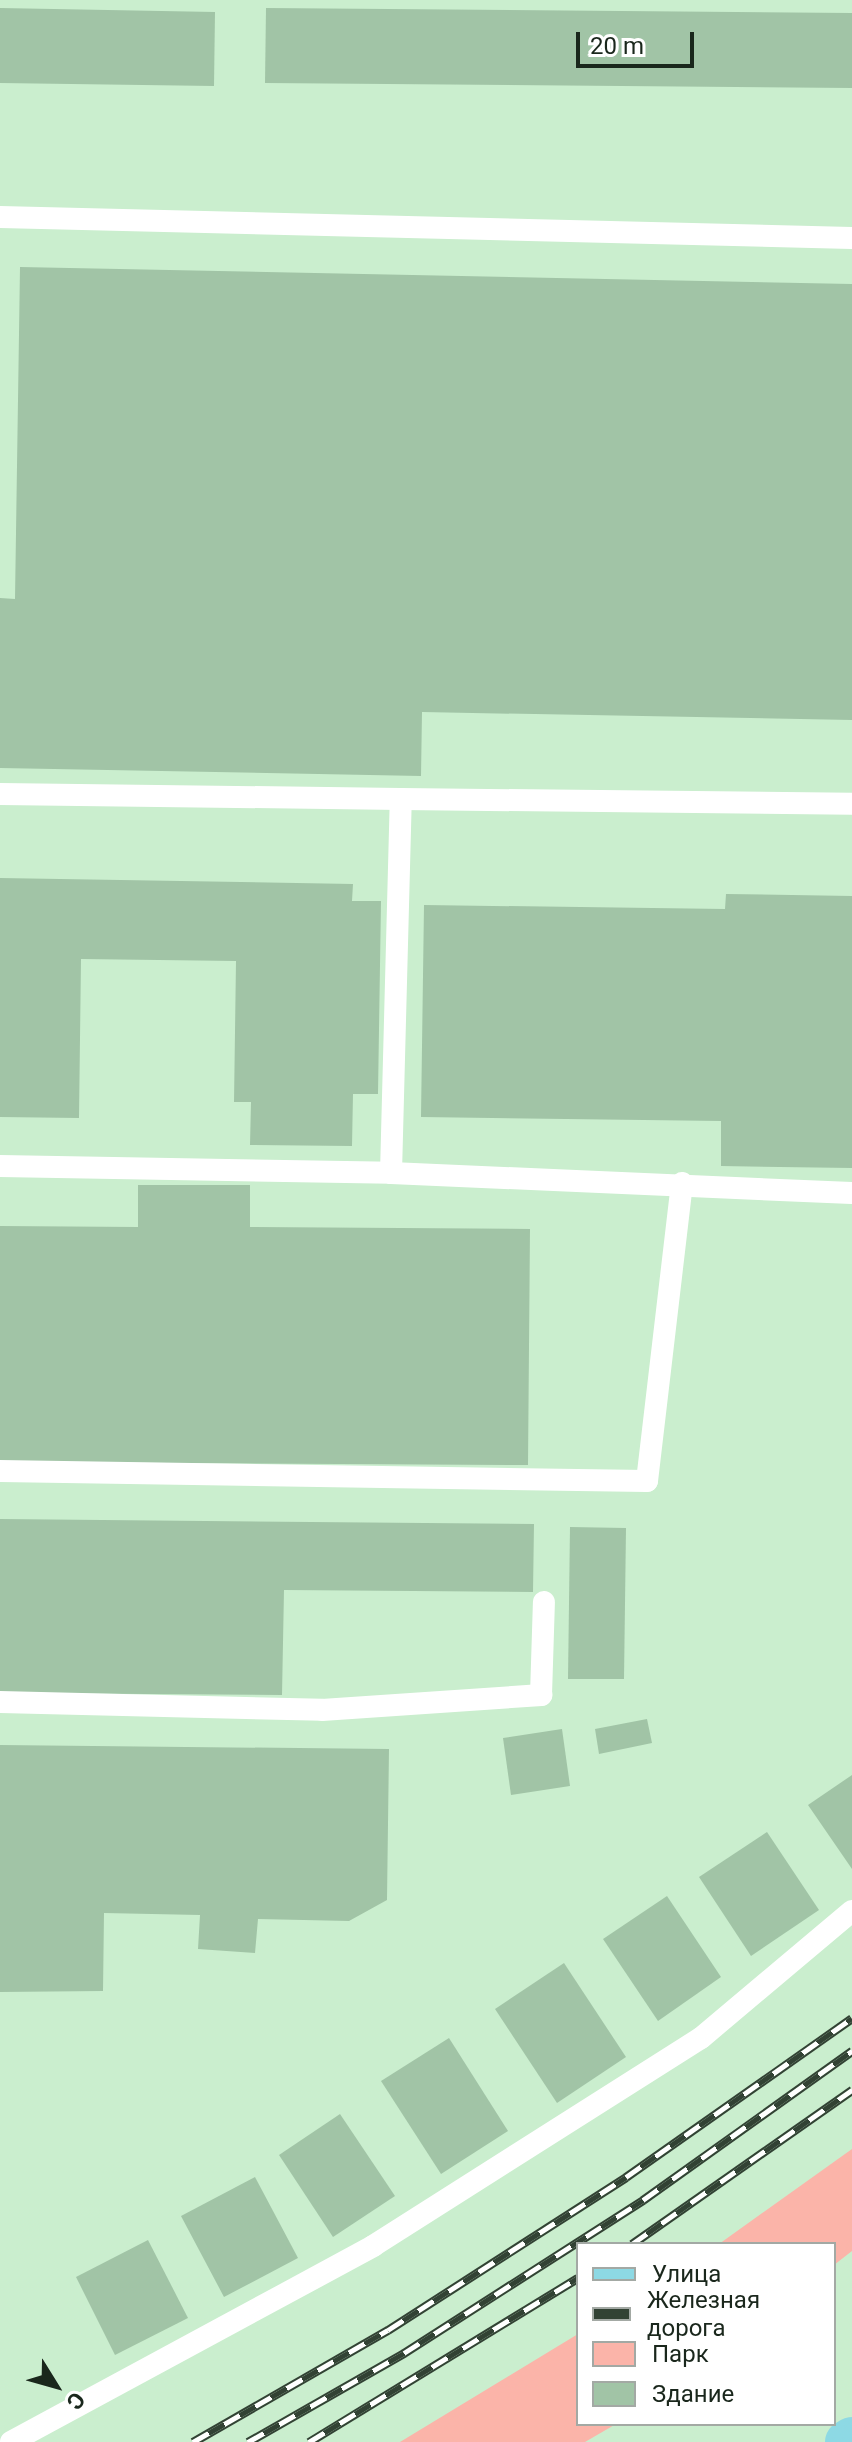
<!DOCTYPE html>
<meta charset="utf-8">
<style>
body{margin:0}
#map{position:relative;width:852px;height:2442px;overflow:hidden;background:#caeece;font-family:Roboto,sans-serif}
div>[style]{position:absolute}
.green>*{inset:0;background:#fbb4a9}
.building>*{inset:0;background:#a1c4a6}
.lane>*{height:22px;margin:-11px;padding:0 11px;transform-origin:11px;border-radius:11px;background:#fff}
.primary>*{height:44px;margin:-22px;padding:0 22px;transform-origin:22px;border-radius:22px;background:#8dd9e4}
.rail>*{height:9px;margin-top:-4.5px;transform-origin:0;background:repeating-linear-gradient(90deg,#fff 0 18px,#324234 0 36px);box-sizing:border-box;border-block:2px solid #324234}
span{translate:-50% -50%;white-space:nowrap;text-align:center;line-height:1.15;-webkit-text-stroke:8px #fff;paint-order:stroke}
.legend{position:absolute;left:576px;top:2242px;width:260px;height:184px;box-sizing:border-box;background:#fff;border:2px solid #a3a9a4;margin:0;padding:10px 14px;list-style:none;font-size:24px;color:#1a271c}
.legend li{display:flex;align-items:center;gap:16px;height:40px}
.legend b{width:40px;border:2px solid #a3a9a4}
.north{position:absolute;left:16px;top:2346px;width:80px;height:80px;-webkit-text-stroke:6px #fff;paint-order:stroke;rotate:127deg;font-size:22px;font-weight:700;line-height:32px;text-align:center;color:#1a271c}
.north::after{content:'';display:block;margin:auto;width:28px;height:36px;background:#1a271c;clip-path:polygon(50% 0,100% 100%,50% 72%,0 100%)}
.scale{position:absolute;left:576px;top:32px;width:118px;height:36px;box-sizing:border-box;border:4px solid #1a271c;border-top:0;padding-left:10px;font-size:24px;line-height:28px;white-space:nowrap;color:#1a271c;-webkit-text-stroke:6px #fff;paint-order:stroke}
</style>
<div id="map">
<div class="green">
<i style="clip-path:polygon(852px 2149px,852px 2251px,834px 2265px,834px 2244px,719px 2244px)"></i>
<i style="clip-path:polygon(578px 2334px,578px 2424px,616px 2424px,585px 2442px,400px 2442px)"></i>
</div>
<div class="building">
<i style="clip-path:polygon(0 8px,215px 12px,214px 86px,0 83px)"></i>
<i style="clip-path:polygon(266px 8px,852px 13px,852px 88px,265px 83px)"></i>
<i style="clip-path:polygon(20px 267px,852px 284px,852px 720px,422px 712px,421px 776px,0 768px,0 598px,15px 599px)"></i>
<i style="clip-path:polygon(0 878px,353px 884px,352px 901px,381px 901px,378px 1094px,353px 1094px,352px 1146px,250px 1145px,251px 1102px,234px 1102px,236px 961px,81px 959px,79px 1118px,0 1117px)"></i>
<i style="clip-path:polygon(726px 894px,852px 896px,852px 1168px,721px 1166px,721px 1121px,421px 1117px,424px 905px,725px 909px)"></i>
<i style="clip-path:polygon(138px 1185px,250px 1185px,250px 1227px,530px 1229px,528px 1465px,0 1462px,0 1226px,138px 1227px)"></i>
<i style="clip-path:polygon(0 1519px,534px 1524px,533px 1592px,284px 1590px,282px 1695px,0 1693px)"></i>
<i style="clip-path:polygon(570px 1527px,626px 1528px,624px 1679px,568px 1679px)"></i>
<i style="clip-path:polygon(647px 1719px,652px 1743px,599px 1754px,595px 1729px)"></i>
<i style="clip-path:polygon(562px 1729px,570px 1786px,511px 1795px,503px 1738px)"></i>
<i style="clip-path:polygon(0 1745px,389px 1749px,387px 1900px,349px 1921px,258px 1919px,255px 1953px,198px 1949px,200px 1915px,104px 1913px,103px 1991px,0 1992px)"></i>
<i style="clip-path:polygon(852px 1775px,852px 1869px,808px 1805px)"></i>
<i style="clip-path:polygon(767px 1832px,819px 1910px,751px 1956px,699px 1877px)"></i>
<i style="clip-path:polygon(667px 1896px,721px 1977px,658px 2021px,603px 1939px)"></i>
<i style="clip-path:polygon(564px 1963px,626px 2057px,557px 2103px,495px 2009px)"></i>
<i style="clip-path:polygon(449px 2038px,508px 2131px,441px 2174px,381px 2081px)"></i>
<i style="clip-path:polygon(340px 2114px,395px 2196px,333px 2237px,279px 2155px)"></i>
<i style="clip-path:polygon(255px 2177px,298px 2258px,224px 2297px,181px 2216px)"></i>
<i style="clip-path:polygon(148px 2240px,188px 2318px,115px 2355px,76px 2277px)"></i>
</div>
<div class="lane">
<i style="left:0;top:217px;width:852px;rotate:1.41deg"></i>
<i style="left:0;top:794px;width:401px;rotate:0.7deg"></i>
<i style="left:0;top:1166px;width:391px;rotate:1deg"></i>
<i style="left:391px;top:1173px;width:461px;rotate:2.5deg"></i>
<i style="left:391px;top:1173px;width:374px;rotate:-88.5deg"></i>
<i style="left:401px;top:799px;width:451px;rotate:0.6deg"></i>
<i style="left:0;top:1471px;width:647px;rotate:0.89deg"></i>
<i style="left:647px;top:1481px;width:300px;rotate:-83.3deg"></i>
<i style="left:0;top:1702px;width:322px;rotate:1.4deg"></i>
<i style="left:322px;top:1710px;width:220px;rotate:-3.9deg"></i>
<i style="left:541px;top:1695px;width:93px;rotate:-88.2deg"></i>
<i style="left:11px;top:2442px;width:412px;rotate:-28.4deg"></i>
<i style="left:373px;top:2246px;width:388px;rotate:-32.4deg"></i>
<i style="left:701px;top:2038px;width:197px;rotate:-40.1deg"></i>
</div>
<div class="primary">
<i style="left:847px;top:2442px;width:6px;rotate:-31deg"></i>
</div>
<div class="rail">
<i style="left:632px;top:2244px;width:269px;rotate:-35deg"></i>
<i style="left:193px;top:2442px;width:225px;rotate:-29.9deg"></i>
<i style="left:388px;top:2330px;width:283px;rotate:-32.7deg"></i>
<i style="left:626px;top:2177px;width:276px;rotate:-35.1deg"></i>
<i style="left:248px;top:2442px;width:180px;rotate:-29.7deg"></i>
<i style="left:404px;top:2353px;width:284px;rotate:-32.6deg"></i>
<i style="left:643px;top:2200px;width:257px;rotate:-35.5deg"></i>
<i style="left:309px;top:2442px;width:315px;rotate:-31.4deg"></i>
</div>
<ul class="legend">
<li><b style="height:10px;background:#8dd9e4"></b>Улица</li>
<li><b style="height:10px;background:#324234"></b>Железная дорога</li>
<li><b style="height:22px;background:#fbb4a9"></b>Парк</li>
<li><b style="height:22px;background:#a1c4a6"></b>Здание</li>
</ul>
<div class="north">С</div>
<div class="scale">20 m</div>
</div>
